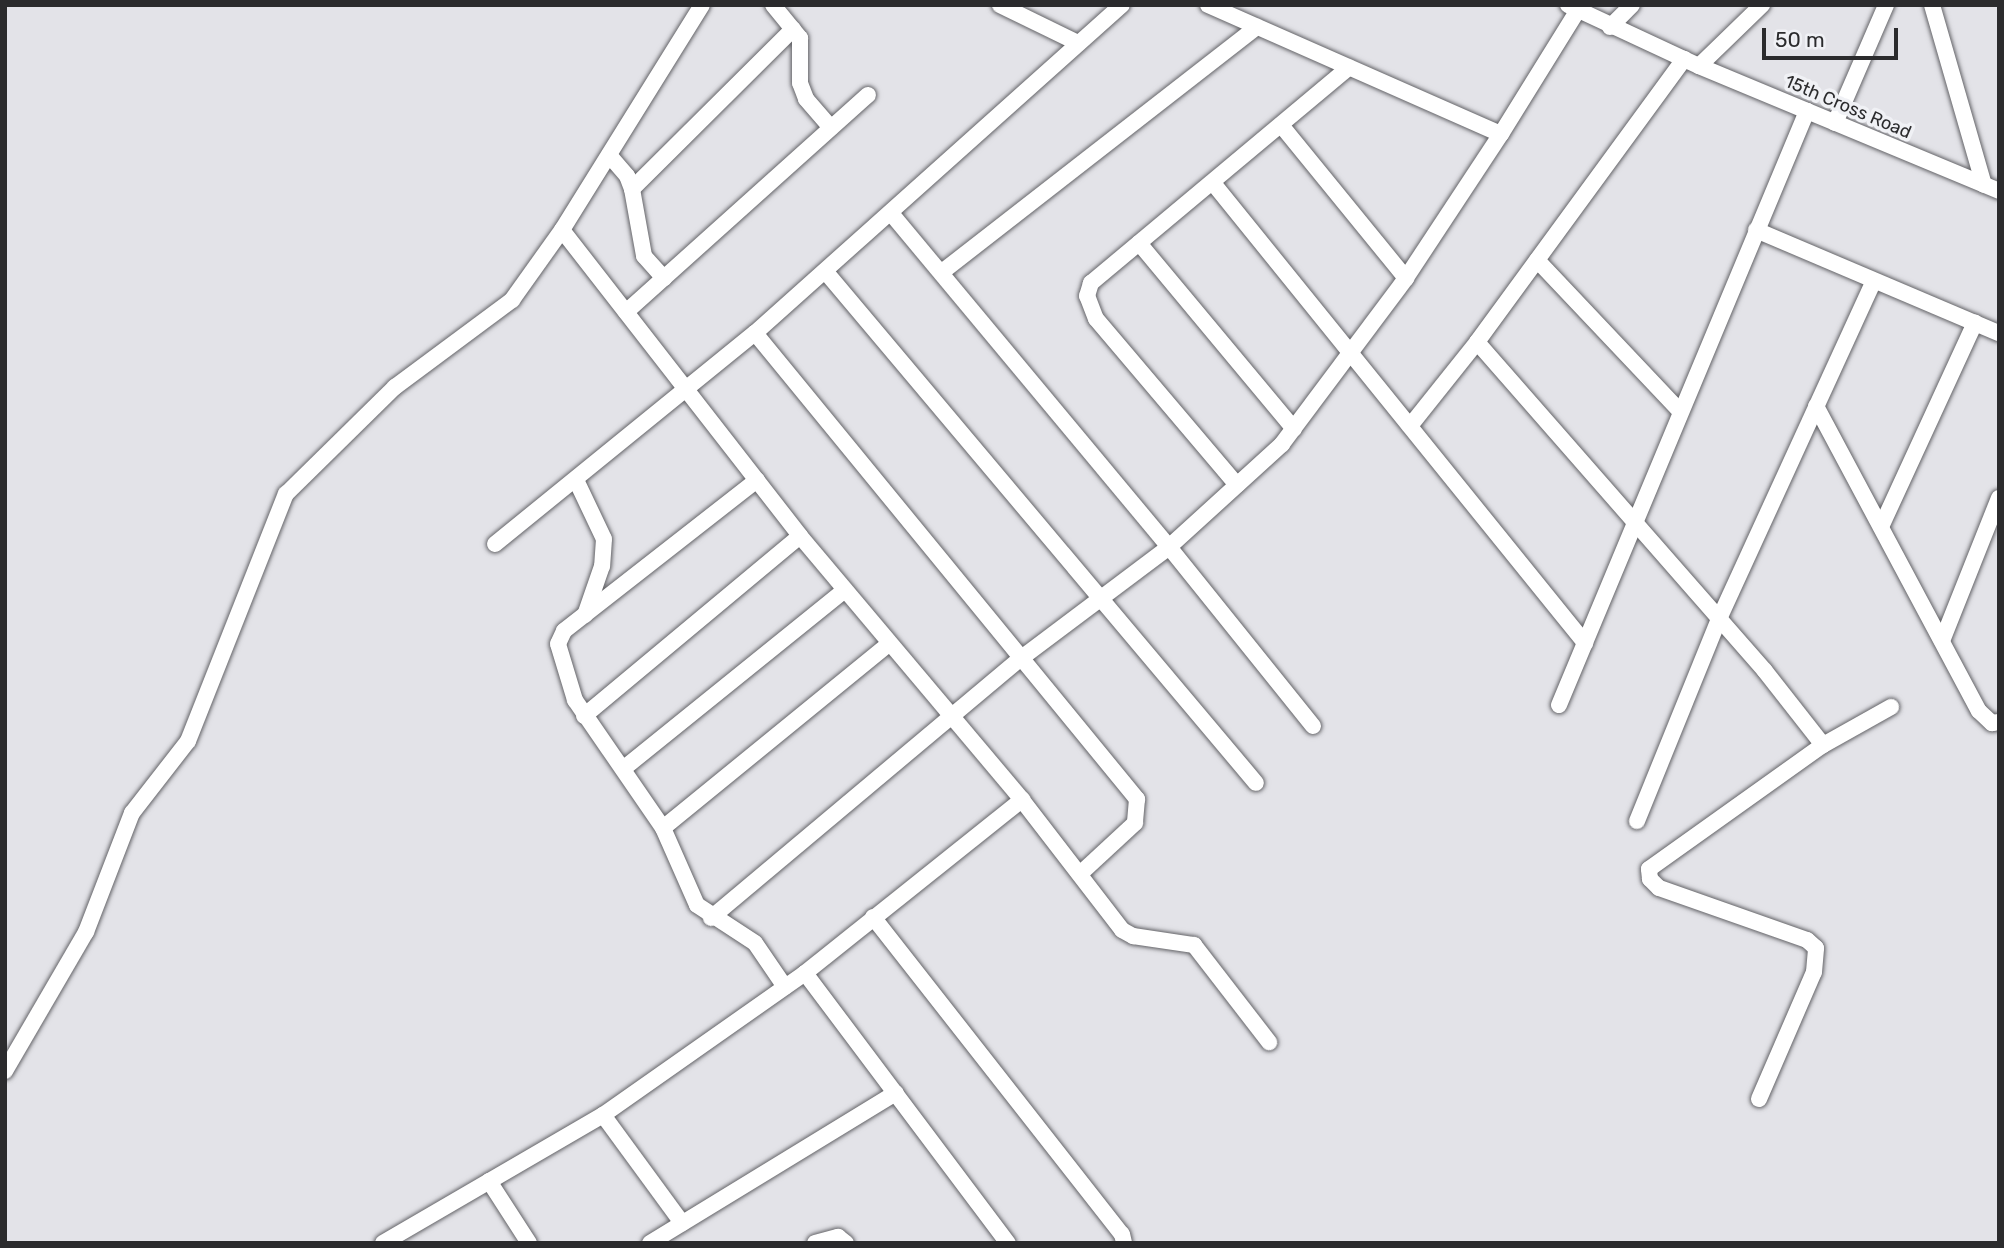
<!DOCTYPE html>
<style>
body{margin:0}
#map{position:relative;width:2004px;height:1248px;overflow:hidden;background:#e3e3e8;font-family:Rubik,sans-serif}
div>[style]{position:absolute}
.roads{filter:drop-shadow(0 0 2px #636367) drop-shadow(0 0 2px #636367)}
.street>*{height:16px;margin:-8px;padding:0 8px;transform-origin:8px;border-radius:8px;background:#fff}
span{translate:-50% -50%;white-space:nowrap;text-align:center;line-height:1.15;-webkit-text-stroke:7px #f0f1f5;paint-order:stroke}
.street-label{font-size:18px;color:#2b2b2d}
.frame{position:absolute;inset:0;border:7px solid #2b2b2d;pointer-events:none}
.scale{position:absolute;left:1762px;top:28px;width:136px;height:32px;box-sizing:border-box;border:4px solid #2b2b2d;border-top:0;padding-left:9px;font-size:21px;line-height:24px;white-space:nowrap;color:#2b2b2d;-webkit-text-stroke:5px #f0f1f5;paint-order:stroke}
</style>
<div id="map">
<div class="roads">
<div class="street">
<i style="left:702px;top:5px;width:265px;rotate:121.9deg"></i>
<i style="left:562px;top:230px;width:388px;rotate:52.1deg"></i>
<i style="left:800px;top:536px;width:345px;rotate:49.9deg"></i>
<i style="left:1022px;top:800px;width:164px;rotate:52.4deg"></i>
<i style="left:1122px;top:930px;width:13px;rotate:29deg"></i>
<i style="left:1133px;top:936px;width:62px;rotate:8.4deg"></i>
<i style="left:1194px;top:945px;width:123px;rotate:52.3deg"></i>
<i style="left:773px;top:5px;width:43px;rotate:50.7deg"></i>
<i style="left:800px;top:38px;width:45px;rotate:90deg"></i>
<i style="left:800px;top:83px;width:17px;rotate:69deg"></i>
<i style="left:806px;top:99px;width:38px;rotate:49deg"></i>
<i style="left:1000px;top:5px;width:87px;rotate:26deg"></i>
<i style="left:1208px;top:5px;width:320px;rotate:23.8deg"></i>
<i style="left:1501px;top:134px;width:146px;rotate:-58.2deg"></i>
<i style="left:1568px;top:5px;width:145px;rotate:25deg"></i>
<i style="left:1699px;top:66px;width:325px;rotate:22.6deg"></i>
<i style="left:1932px;top:5px;width:187px;rotate:73.9deg"></i>
<i style="left:1610px;top:27px;width:31px;rotate:-45deg"></i>
<i style="left:1699px;top:66px;width:88px;rotate:-44.1deg"></i>
<i style="left:1835px;top:123px;width:129px;rotate:-66.6deg"></i>
<i style="left:1281px;top:125px;width:198px;rotate:50.8deg"></i>
<i style="left:609px;top:155px;width:28px;rotate:49deg"></i>
<i style="left:627px;top:176px;width:14px;rotate:69deg"></i>
<i style="left:632px;top:189px;width:68px;rotate:79.8deg"></i>
<i style="left:644px;top:256px;width:30px;rotate:48deg"></i>
<i style="left:1213px;top:183px;width:592px;rotate:51.04deg"></i>
<i style="left:632px;top:189px;width:227px;rotate:-44.8deg"></i>
<i style="left:1756px;top:230px;width:264px;rotate:23deg"></i>
<i style="left:1139px;top:243px;width:242px;rotate:50.2deg"></i>
<i style="left:1537px;top:260px;width:208px;rotate:46.6deg"></i>
<i style="left:825px;top:271px;width:669px;rotate:49.91deg"></i>
<i style="left:942px;top:272px;width:399px;rotate:-37.9deg"></i>
<i style="left:626px;top:312px;width:325px;rotate:-41.9deg"></i>
<i style="left:755px;top:333px;width:492px;rotate:-41.8deg"></i>
<i style="left:1477px;top:342px;width:437px;rotate:48.8deg"></i>
<i style="left:1765px;top:671px;width:94px;rotate:51.9deg"></i>
<i style="left:1816px;top:406px;width:346px;rotate:61.9deg"></i>
<i style="left:1979px;top:711px;width:18px;rotate:43deg"></i>
<i style="left:1992px;top:723px;width:7px;rotate:-8deg"></i>
<i style="left:1410px;top:426px;width:107px;rotate:-51.4deg"></i>
<i style="left:1477px;top:342px;width:351px;rotate:-53.8deg"></i>
<i style="left:576px;top:480px;width:65px;rotate:64.6deg"></i>
<i style="left:604px;top:539px;width:27px;rotate:94deg"></i>
<i style="left:602px;top:566px;width:52px;rotate:109.1deg"></i>
<i style="left:757px;top:480px;width:245px;rotate:142deg"></i>
<i style="left:564px;top:631px;width:14px;rotate:115deg"></i>
<i style="left:558px;top:644px;width:59px;rotate:73.1deg"></i>
<i style="left:575px;top:700px;width:155px;rotate:55.5deg"></i>
<i style="left:663px;top:828px;width:84px;rotate:66.2deg"></i>
<i style="left:697px;top:905px;width:69px;rotate:33.2deg"></i>
<i style="left:755px;top:943px;width:53px;rotate:55.7deg"></i>
<i style="left:1237px;top:485px;width:218px;rotate:-130.3deg"></i>
<i style="left:1096px;top:319px;width:25px;rotate:-111deg"></i>
<i style="left:1087px;top:296px;width:14px;rotate:-73deg"></i>
<i style="left:1091px;top:283px;width:336px;rotate:-39.9deg"></i>
<i style="left:1881px;top:527px;width:225px;rotate:-65.3deg"></i>
<i style="left:495px;top:544px;width:335px;rotate:-39.1deg"></i>
<i style="left:755px;top:333px;width:603px;rotate:50.66deg"></i>
<i style="left:1137px;top:799px;width:24px;rotate:95deg"></i>
<i style="left:1135px;top:823px;width:75px;rotate:137.2deg"></i>
<i style="left:1942px;top:641px;width:154px;rotate:-68.3deg"></i>
<i style="left:1559px;top:705px;width:644px;rotate:-67.34deg"></i>
<i style="left:584px;top:716px;width:281px;rotate:-39.8deg"></i>
<i style="left:1313px;top:726px;width:230px;rotate:-128.8deg"></i>
<i style="left:1169px;top:547px;width:153px;rotate:-42.3deg"></i>
<i style="left:1282px;top:444px;width:207px;rotate:-53.2deg"></i>
<i style="left:1406px;top:278px;width:173px;rotate:-56.6deg"></i>
<i style="left:623px;top:769px;width:285px;rotate:-38.9deg"></i>
<i style="left:1637px;top:821px;width:218px;rotate:-67.9deg"></i>
<i style="left:1719px;top:619px;width:372px;rotate:-65.4deg"></i>
<i style="left:663px;top:828px;width:291px;rotate:-39.2deg"></i>
<i style="left:873px;top:917px;width:403px;rotate:51.9deg"></i>
<i style="left:1122px;top:1234px;width:9px;rotate:77deg"></i>
<i style="left:711px;top:918px;width:403px;rotate:-40deg"></i>
<i style="left:1020px;top:659px;width:186px;rotate:-36.9deg"></i>
<i style="left:1169px;top:547px;width:433px;rotate:-129.8deg"></i>
<i style="left:805px;top:973px;width:338px;rotate:53.1deg"></i>
<i style="left:5px;top:1071px;width:161px;rotate:-59.8deg"></i>
<i style="left:86px;top:932px;width:128px;rotate:-68.9deg"></i>
<i style="left:132px;top:813px;width:91px;rotate:-52.1deg"></i>
<i style="left:188px;top:741px;width:266px;rotate:-68.4deg"></i>
<i style="left:286px;top:494px;width:153px;rotate:-44.5deg"></i>
<i style="left:395px;top:387px;width:146px;rotate:-36.6deg"></i>
<i style="left:512px;top:300px;width:86px;rotate:-54.5deg"></i>
<i style="left:1759px;top:1099px;width:138px;rotate:-66.6deg"></i>
<i style="left:1814px;top:972px;width:24px;rotate:-85deg"></i>
<i style="left:1816px;top:948px;width:12px;rotate:-138deg"></i>
<i style="left:1807px;top:940px;width:157px;rotate:-160.6deg"></i>
<i style="left:1659px;top:888px;width:13px;rotate:-135deg"></i>
<i style="left:1650px;top:879px;width:10px;rotate:-96deg"></i>
<i style="left:1649px;top:869px;width:214px;rotate:-35.5deg"></i>
<i style="left:1823px;top:745px;width:78px;rotate:-29.2deg"></i>
<i style="left:603px;top:1115px;width:134px;rotate:53.8deg"></i>
<i style="left:489px;top:1181px;width:74px;rotate:57.2deg"></i>
<i style="left:383px;top:1243px;width:255px;rotate:-30.2deg"></i>
<i style="left:603px;top:1115px;width:247px;rotate:-35.1deg"></i>
<i style="left:805px;top:973px;width:278px;rotate:-38.6deg"></i>
<i style="left:650px;top:1243px;width:288px;rotate:-31.4deg"></i>
<i style="left:815px;top:1243px;width:24px;rotate:-15deg"></i>
<i style="left:838px;top:1237px;width:10px;rotate:37deg"></i>
</div>
</div>
<div class="street-label">
<span style="left:1848px;top:107px;rotate:23deg">15th Cross Road</span>
</div>
<div class="frame"></div>
<div class="scale">50 m</div>
</div>
